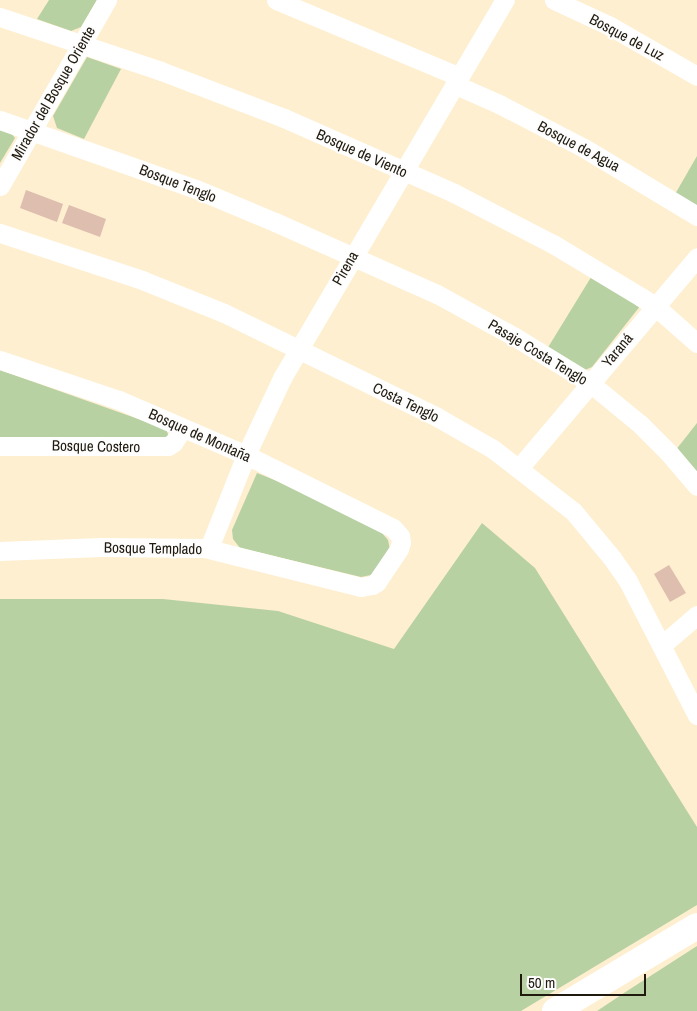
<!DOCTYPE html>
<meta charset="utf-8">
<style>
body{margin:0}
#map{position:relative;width:697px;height:1011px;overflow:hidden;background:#feefd0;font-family:"Archivo Narrow",sans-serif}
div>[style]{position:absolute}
.green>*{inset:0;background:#b8d1a3}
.building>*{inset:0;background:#debeae}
.street>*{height:19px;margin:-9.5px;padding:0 9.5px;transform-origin:9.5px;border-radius:9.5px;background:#fff}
.secondary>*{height:26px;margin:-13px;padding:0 13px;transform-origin:13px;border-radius:13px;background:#fff}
span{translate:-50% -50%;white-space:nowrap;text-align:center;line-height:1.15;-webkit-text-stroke:4px #fdfdfd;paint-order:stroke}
.street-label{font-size:15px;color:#1f190e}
.scale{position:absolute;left:520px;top:974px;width:126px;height:22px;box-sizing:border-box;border:2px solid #1f190e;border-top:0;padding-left:6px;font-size:15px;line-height:18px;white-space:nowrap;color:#1f190e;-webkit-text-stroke:4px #fdfdfd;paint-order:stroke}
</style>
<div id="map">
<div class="green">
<i style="clip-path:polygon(49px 0,97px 0,81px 27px,71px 31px,37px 19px)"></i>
<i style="clip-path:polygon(87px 57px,121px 69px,84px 139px,57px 128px,53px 116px)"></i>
<i style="clip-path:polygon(0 129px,11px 133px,15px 138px,0 163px)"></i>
<i style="clip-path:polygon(697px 156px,697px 210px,674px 196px)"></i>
<i style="clip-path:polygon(593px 274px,641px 305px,592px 367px,585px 370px,547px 349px)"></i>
<i style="clip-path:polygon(0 370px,158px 426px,167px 431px,169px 438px,0 441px)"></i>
<i style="clip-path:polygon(697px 423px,697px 477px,675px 451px)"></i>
<i style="clip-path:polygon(257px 473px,292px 487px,382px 533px,388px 540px,390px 550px,371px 575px,361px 577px,240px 548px,233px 539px,232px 530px)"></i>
<i style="clip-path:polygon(482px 523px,535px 568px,697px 827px,697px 905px,521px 1011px,0 1011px,0 599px,163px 599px,278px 611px,394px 649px)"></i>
<i style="clip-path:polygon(697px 946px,697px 1011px,597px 1011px,627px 991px)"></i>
</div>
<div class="building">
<i style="clip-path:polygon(26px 190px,63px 204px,57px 222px,20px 208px)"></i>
<i style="clip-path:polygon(69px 205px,106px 219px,100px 237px,62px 223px)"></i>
<i style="clip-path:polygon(669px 565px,686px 593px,670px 602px,654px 574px)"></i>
</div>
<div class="street">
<i style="left:276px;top:0;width:199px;rotate:22.7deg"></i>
<i style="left:554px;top:0;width:62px;rotate:24.9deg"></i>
<i style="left:610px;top:26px;width:100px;rotate:29.9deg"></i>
<i style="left:0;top:17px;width:170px;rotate:18.5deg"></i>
<i style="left:161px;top:71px;width:132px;rotate:20.9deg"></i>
<i style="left:284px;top:118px;width:186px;rotate:23.8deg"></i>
<i style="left:454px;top:193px;width:111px;rotate:27.3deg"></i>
<i style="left:553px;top:244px;width:103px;rotate:31.1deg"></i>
<i style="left:641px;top:297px;width:17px;rotate:33deg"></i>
<i style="left:655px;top:306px;width:56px;rotate:41.4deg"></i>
<i style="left:456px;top:85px;width:47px;rotate:23.8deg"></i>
<i style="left:499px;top:104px;width:96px;rotate:27.4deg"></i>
<i style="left:584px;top:148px;width:132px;rotate:31deg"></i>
<i style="left:0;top:120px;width:208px;rotate:19.4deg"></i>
<i style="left:196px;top:189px;width:86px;rotate:22.7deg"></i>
<i style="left:275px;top:222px;width:177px;rotate:24deg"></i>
<i style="left:437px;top:294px;width:89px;rotate:28.9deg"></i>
<i style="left:515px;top:337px;width:88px;rotate:31.5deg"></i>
<i style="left:590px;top:383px;width:65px;rotate:39.4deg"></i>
<i style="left:640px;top:424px;width:41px;rotate:45deg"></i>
<i style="left:669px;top:453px;width:43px;rotate:49.7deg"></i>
<i style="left:0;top:186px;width:215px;rotate:-60.1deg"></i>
<i style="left:0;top:233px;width:150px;rotate:18.3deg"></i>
<i style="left:142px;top:280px;width:88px;rotate:21.9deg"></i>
<i style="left:224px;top:313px;width:237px;rotate:26deg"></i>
<i style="left:437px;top:417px;width:64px;rotate:29.7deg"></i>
<i style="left:493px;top:449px;width:101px;rotate:37.8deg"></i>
<i style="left:573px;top:511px;width:61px;rotate:50.3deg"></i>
<i style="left:612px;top:558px;width:28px;rotate:55deg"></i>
<i style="left:628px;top:581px;width:151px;rotate:62.8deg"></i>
<i style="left:0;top:360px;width:126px;rotate:18.6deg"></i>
<i style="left:119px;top:400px;width:138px;rotate:23.4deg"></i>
<i style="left:246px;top:455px;width:164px;rotate:26.4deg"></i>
<i style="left:393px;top:528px;width:11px;rotate:49deg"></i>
<i style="left:400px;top:536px;width:6px;rotate:81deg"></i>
<i style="left:401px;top:542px;width:7px;rotate:106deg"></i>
<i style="left:399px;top:549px;width:40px;rotate:124deg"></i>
<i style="left:377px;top:582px;width:6px;rotate:149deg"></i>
<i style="left:372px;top:585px;width:11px;rotate:170deg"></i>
<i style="left:361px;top:587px;width:161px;rotate:-166deg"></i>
<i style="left:205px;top:548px;width:104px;rotate:-179.4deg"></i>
<i style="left:101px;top:547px;width:101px;rotate:177.7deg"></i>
<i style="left:0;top:446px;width:168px"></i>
<i style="left:168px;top:446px;width:6px;rotate:-31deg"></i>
<i style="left:173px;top:443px;width:18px;rotate:-56deg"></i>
<i style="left:519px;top:468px;width:276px;rotate:-49.8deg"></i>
<i style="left:209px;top:548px;width:100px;rotate:-68.3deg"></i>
<i style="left:246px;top:455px;width:85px;rotate:-64.9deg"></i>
<i style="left:282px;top:378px;width:439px;rotate:-59.5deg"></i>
<i style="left:662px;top:645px;width:46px;rotate:-40.6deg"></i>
</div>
<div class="secondary">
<i style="left:555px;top:1011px;width:165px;rotate:-30.9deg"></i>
</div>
<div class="street-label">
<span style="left:627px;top:37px;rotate:28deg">Bosque de Luz</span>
<span style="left:53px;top:93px;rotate:-60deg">Mirador del Bosque Oriente</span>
<span style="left:579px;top:146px;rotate:28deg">Bosque de Agua</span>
<span style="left:362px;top:153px;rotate:24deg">Bosque de Viento</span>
<span style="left:178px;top:183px;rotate:21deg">Bosque Tenglo</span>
<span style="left:345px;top:268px;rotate:-60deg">Pirena</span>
<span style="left:617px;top:350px;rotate:-50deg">Yaraná</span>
<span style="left:538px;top:352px;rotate:31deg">Pasaje Costa Tenglo</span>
<span style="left:406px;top:402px;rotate:26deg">Costa Tenglo</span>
<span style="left:200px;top:435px;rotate:24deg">Bosque de Montaña</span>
<span style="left:96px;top:446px;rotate:1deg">Bosque Costero</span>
<span style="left:153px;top:548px;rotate:1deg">Bosque Templado</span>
</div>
<div class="scale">50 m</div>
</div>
